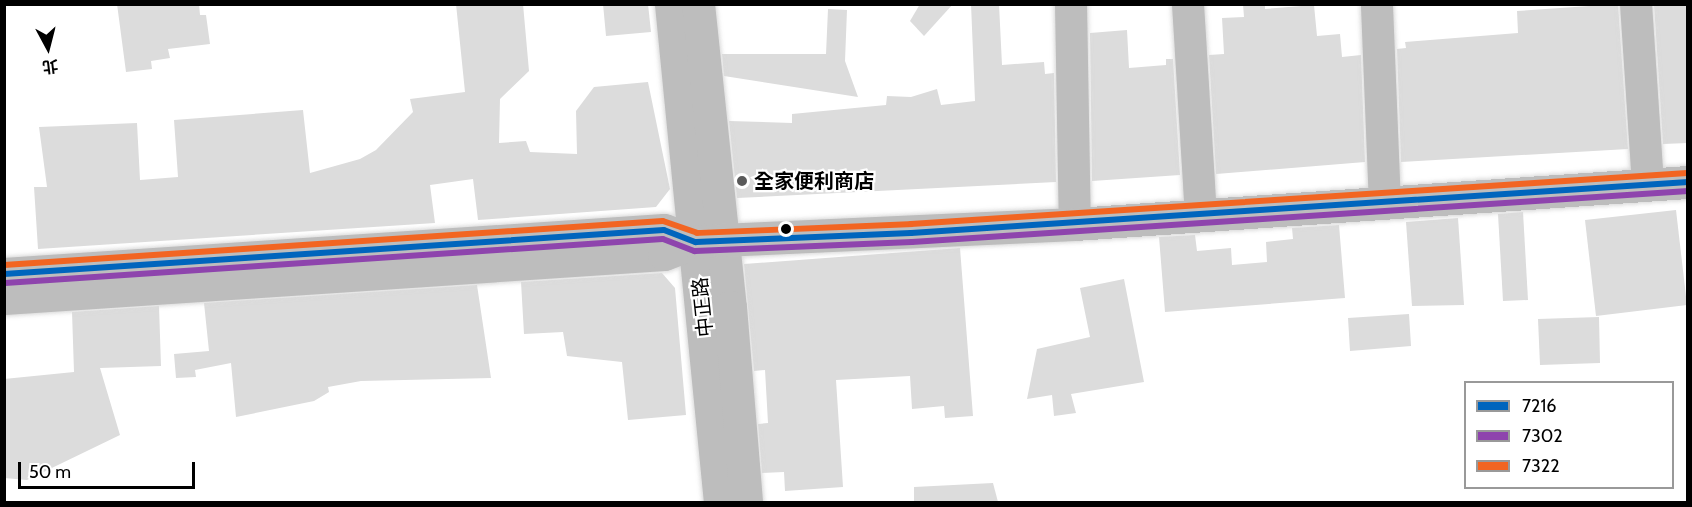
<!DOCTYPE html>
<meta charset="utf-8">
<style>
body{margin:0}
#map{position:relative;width:1692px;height:507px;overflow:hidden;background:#fff;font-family:Cabin,"Noto Sans TC",sans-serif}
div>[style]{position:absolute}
.building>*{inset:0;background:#dcdcdc}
.roads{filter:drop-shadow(0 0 2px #dbdbdb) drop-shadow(0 0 2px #dbdbdb)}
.minor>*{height:32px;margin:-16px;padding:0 16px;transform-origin:16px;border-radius:16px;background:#bdbdbd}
.major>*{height:33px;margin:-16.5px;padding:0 16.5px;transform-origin:16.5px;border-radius:16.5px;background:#bdbdbd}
.bus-1>*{height:6px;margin:-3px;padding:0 3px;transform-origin:3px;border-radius:3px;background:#0065bd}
.bus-2>*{height:6px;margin:-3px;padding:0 3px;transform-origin:3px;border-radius:3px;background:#8e44ad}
.bus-3>*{height:6px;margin:-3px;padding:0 3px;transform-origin:3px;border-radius:3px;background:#f26522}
.dots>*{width:16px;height:16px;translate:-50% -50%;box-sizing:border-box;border:3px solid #fff;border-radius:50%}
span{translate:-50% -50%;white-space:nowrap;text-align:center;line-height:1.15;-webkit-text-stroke:4.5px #fff;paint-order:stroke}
.poi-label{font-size:20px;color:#000;font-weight:700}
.left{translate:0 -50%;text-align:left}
.street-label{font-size:20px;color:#000}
.frame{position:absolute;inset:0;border:6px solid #000;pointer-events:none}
.legend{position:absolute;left:1464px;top:381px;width:210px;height:108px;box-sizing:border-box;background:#fff;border:2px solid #999;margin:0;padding:8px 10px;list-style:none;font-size:18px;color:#000}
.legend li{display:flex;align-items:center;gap:12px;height:30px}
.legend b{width:30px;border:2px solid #999}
.north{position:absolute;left:18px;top:18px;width:60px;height:60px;-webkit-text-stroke:4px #fff;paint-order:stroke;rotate:173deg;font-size:16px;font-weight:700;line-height:24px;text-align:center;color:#000}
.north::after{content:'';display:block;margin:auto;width:21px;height:27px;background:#000;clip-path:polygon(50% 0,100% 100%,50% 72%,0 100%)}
.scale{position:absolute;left:18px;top:462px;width:177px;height:27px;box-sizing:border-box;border:3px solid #000;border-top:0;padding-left:8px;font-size:18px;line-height:21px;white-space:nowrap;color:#000;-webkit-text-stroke:4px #fff;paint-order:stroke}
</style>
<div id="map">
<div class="building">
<i style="clip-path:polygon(117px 4px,199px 4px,200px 15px,206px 15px,210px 44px,168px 49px,170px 58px,151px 61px,152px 69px,126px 72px)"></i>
<i style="clip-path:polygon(456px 4px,523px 4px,529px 71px,500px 99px,499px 143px,526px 141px,530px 152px,577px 154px,576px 111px,594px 87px,648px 82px,670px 189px,656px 207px,478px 220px,473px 179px,430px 185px,435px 223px,38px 249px,34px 187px,47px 187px,39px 127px,137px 123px,140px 180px,178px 177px,174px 120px,303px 110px,310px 173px,360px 159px,376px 150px,413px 112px,410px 99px,465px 92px)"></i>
<i style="clip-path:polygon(603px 4px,648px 4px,651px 32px,606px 36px)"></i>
<i style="clip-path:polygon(920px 4px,953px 4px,924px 36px,910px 21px)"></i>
<i style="clip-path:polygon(971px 4px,999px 4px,1002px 65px,1044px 62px,1045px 74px,1054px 73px,1056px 182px,737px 198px,729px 121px,792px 123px,792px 114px,886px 105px,887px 96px,911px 97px,937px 89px,941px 105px,975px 101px)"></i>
<i style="clip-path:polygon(1243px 4px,1265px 4px,1265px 9px,1314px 5px,1317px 36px,1340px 34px,1342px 57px,1361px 55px,1365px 162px,1216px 174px,1209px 55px,1224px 54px,1222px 18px,1244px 17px)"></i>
<i style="clip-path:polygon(1618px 4px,1628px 149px,1401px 162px,1397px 49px,1406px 48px,1405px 42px,1518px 33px,1517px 11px)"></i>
<i style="clip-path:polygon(1654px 4px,1688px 4px,1688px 143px,1663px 144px)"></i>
<i style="clip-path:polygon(828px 9px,847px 10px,845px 61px,858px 97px,724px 76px,722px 54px,826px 54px)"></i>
<i style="clip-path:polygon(1127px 30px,1129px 68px,1166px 65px,1166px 59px,1173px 59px,1180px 175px,1092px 181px,1090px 33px)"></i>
<i style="clip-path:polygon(1676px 210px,1687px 305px,1596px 316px,1585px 220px)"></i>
<i style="clip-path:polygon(1523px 212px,1528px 300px,1503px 301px,1498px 214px)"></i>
<i style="clip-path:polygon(1458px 218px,1464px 305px,1412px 306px,1406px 222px)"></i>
<i style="clip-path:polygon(1339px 225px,1345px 298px,1165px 312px,1159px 237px,1195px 235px,1197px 251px,1231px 248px,1232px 265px,1267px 262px,1266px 242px,1293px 239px,1292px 228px)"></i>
<i style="clip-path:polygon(960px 248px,973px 416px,945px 418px,944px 406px,912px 409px,910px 376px,836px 380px,843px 487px,785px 491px,784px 472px,762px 473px,758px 424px,768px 423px,765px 370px,754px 371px,744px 264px)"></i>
<i style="clip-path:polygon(662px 273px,675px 288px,686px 415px,628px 420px,622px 362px,567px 356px,563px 332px,524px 334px,521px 282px)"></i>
<i style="clip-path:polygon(1124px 279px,1144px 382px,1071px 394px,1076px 413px,1054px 416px,1052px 395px,1027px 399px,1037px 349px,1090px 337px,1080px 288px)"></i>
<i style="clip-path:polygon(477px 285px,491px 378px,361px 381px,328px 387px,329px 392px,314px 401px,236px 417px,231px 363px,195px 370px,196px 377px,176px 378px,174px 354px,209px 351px,204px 303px)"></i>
<i style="clip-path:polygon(159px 306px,161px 366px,100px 368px,120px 435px,27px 480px,4px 478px,4px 379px,74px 372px,72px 312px)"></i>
<i style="clip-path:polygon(1409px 314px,1411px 346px,1350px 351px,1348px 318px)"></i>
<i style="clip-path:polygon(1599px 317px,1600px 363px,1540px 365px,1538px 319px)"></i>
<i style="clip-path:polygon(993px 483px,998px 502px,914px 502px,914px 487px)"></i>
</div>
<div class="roads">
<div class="minor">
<i style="left:1071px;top:4px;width:220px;rotate:89deg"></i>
<i style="left:1188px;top:4px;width:212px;rotate:86.5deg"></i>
<i style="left:1636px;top:4px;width:181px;rotate:86.2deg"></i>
<i style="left:1377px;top:6px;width:197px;rotate:87.7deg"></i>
</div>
<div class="major">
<i style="left:671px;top:4px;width:500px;rotate:84.38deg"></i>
<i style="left:698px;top:4px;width:305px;rotate:84deg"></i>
<i style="left:730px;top:307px;width:196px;rotate:85.3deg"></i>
<i style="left:4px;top:274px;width:661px;rotate:-3.81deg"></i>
<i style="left:664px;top:230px;width:34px;rotate:21deg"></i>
<i style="left:4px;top:298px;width:661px;rotate:-3.81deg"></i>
<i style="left:664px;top:254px;width:34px;rotate:-21deg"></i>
<i style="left:696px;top:242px;width:25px;rotate:-5deg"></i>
<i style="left:721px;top:240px;width:354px;rotate:-2.6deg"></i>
<i style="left:1075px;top:224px;width:614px;rotate:-3.92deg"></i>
</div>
</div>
<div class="bus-1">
<i style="left:4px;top:274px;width:661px;rotate:-3.81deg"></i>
<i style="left:664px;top:230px;width:34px;rotate:21deg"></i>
<i style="left:696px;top:242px;width:215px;rotate:-2.4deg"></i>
<i style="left:911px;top:233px;width:779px;rotate:-3.76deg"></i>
</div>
<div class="bus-2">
<i style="left:5px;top:283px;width:659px;rotate:-3.83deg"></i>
<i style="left:663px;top:239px;width:34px;rotate:21deg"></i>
<i style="left:695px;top:251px;width:217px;rotate:-2.4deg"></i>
<i style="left:912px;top:242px;width:778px;rotate:-3.76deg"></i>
</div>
<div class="bus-3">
<i style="left:4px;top:265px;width:660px;rotate:-3.82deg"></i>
<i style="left:663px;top:221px;width:36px;rotate:19deg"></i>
<i style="left:697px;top:233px;width:214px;rotate:-2.4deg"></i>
<i style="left:911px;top:224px;width:778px;rotate:-3.76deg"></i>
</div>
<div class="dots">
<i style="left:742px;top:181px;background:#595959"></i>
<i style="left:786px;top:229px;background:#000"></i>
</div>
<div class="poi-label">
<span class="left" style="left:754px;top:181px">全家便利商店</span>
</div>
<div class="street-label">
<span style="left:703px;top:307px;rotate:-96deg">中正路</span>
</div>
<div class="frame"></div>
<ul class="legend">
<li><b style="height:8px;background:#0065bd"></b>7216</li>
<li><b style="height:8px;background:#8e44ad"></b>7302</li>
<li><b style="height:8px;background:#f26522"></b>7322</li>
</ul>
<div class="north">北</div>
<div class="scale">50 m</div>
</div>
